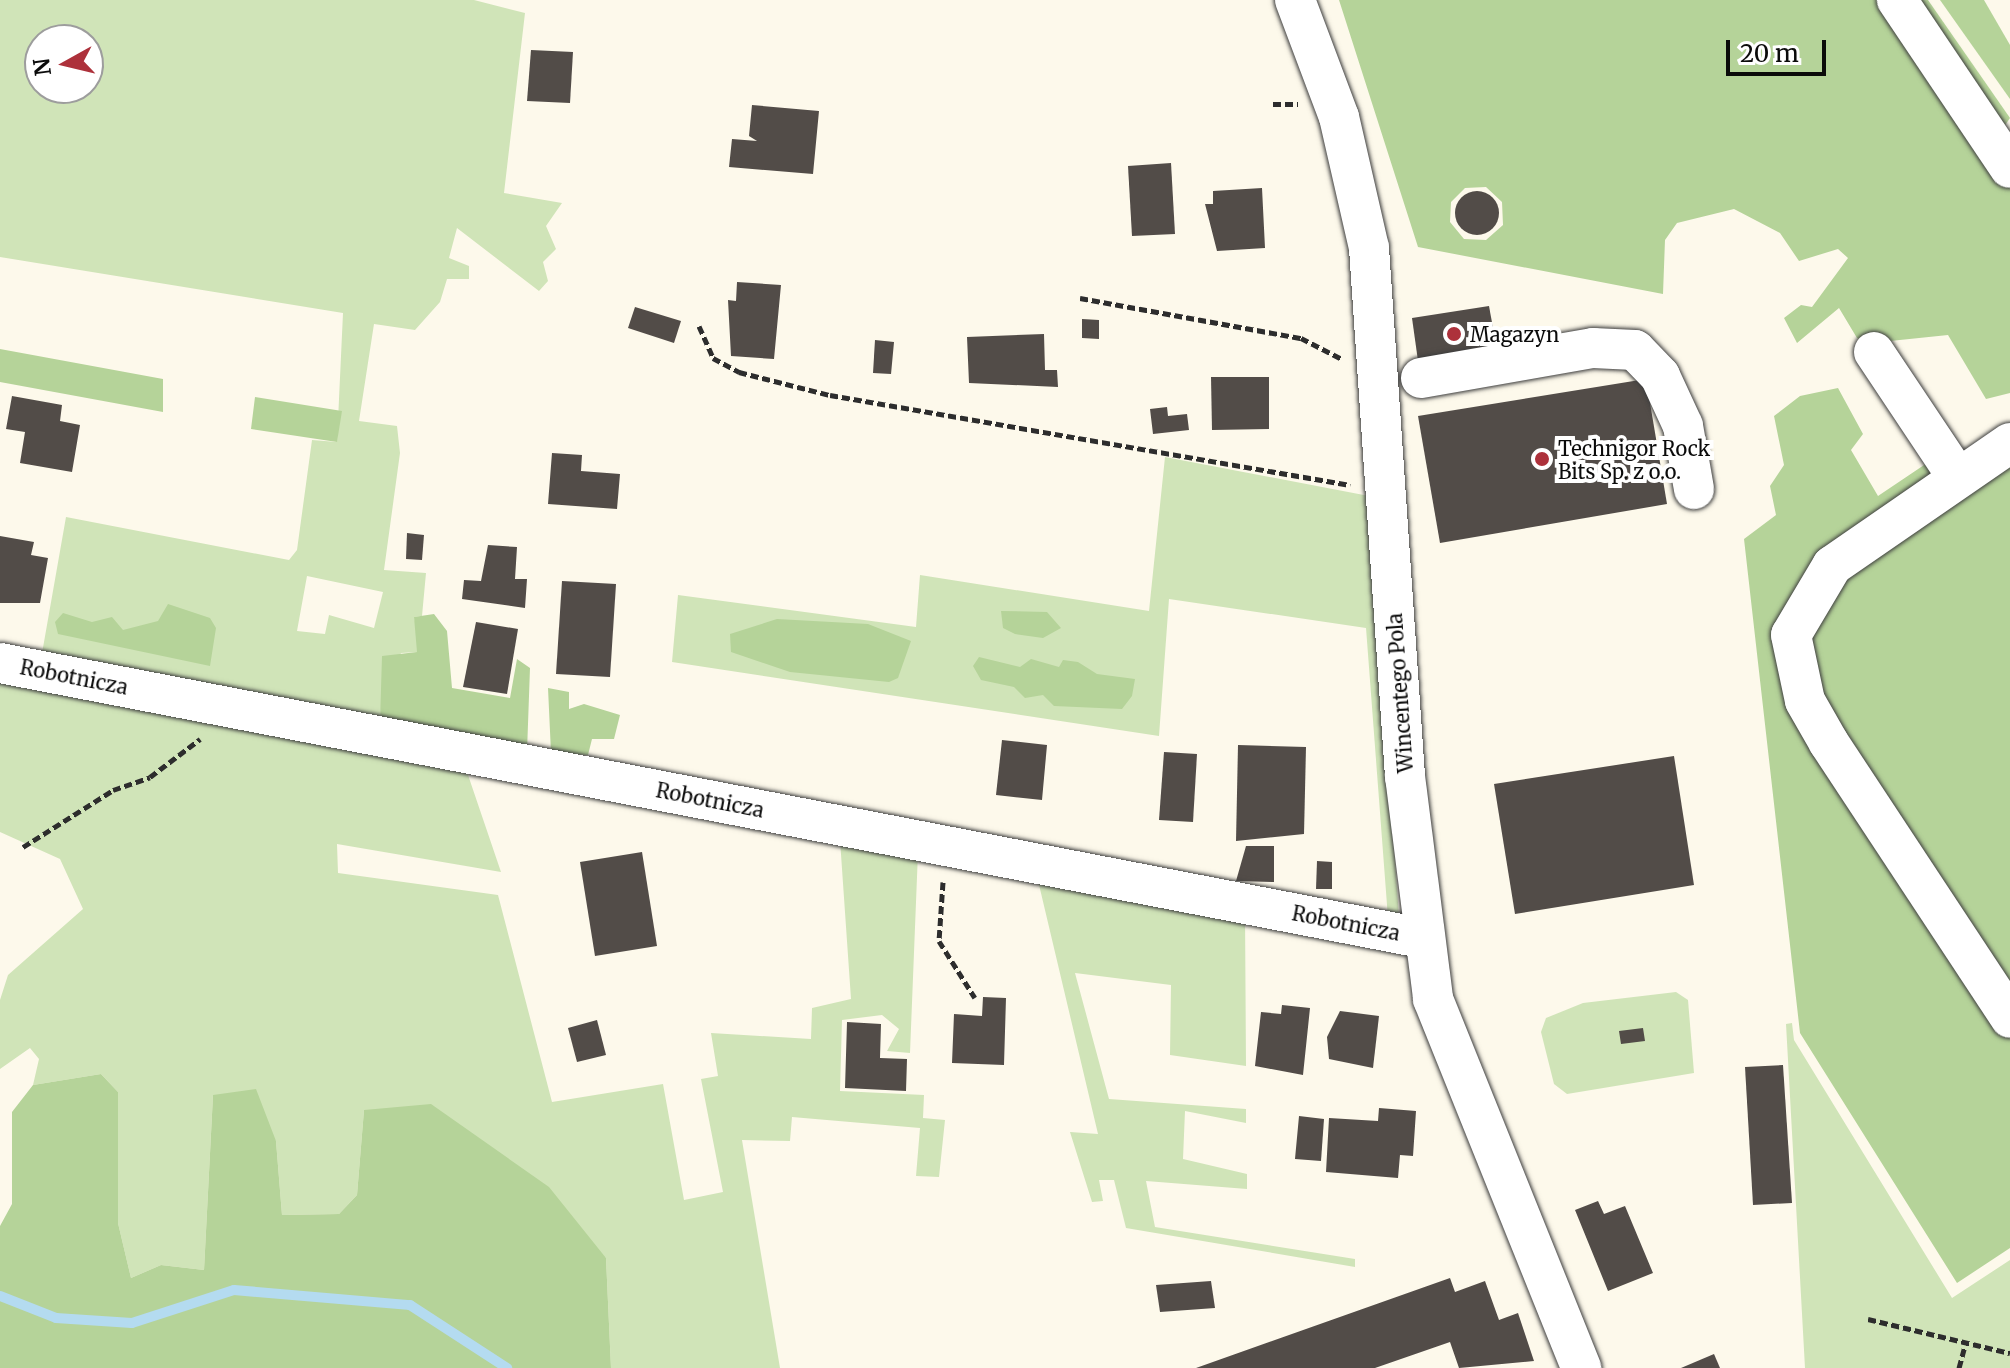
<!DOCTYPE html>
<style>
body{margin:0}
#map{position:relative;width:2010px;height:1368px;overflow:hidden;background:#fdf9eb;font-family:Merriweather,serif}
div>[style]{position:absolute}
.green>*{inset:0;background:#d0e4b8}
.forest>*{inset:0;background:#b5d399}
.stream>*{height:10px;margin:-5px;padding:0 5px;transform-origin:5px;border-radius:5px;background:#b4dbf0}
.building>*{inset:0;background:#524c48}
.round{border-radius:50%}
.path>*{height:5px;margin-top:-2.5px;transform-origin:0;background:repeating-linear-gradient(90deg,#2d2d2d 0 8px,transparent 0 12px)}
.roads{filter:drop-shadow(0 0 2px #3e3e3e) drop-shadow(0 0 2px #3e3e3e)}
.minor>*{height:40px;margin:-20px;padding:0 20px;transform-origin:20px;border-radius:20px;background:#fff}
.dots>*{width:22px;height:22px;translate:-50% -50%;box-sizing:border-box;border:4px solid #fff;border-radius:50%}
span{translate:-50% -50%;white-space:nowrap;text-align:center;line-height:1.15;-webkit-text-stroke:8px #fff;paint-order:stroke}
.poi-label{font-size:20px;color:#0b0b0b}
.left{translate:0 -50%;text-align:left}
.street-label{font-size:20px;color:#0b0b0b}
.north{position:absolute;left:24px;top:24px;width:80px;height:80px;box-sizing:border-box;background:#fff;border:2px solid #9d9d9d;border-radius:50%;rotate:262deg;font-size:22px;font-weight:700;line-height:32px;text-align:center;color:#0b0b0b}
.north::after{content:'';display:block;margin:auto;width:28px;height:36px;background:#ad313b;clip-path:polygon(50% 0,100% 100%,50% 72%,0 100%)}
.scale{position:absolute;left:1726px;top:40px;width:100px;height:36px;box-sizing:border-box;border:4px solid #0b0b0b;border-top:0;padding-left:10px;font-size:24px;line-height:28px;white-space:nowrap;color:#0b0b0b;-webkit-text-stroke:6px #fff;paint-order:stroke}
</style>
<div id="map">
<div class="green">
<i style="clip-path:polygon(evenodd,0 0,474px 0,525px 13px,504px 193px,562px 203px,546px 226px,556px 249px,543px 262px,548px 281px,539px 291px,457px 228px,449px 258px,469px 266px,469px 279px,447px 279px,440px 302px,415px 330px,374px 324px,359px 421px,397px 426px,400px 453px,384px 570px,426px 573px,422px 616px,414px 617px,420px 644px,417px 652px,401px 653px,382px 693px,380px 722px,41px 659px,66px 517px,289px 560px,297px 550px,312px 440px,337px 442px,343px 313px,0 257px,0 0,40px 40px,88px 40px,88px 88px,40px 88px,40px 40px,0 0,307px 576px,383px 592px,374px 628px,329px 615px,325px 634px,297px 631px,307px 576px)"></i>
<i style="clip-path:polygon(1165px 457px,1369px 496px,1399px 917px,1388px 918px,1366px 628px,1169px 599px,1159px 736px,672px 662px,678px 595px,916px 627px,920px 575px,1149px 611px)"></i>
<i style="clip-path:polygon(0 670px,467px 772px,501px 872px,337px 844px,338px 873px,498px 895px,552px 1102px,663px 1084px,684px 1200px,723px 1192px,701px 1079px,718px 1076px,711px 1033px,811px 1039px,812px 1008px,851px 999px,840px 840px,918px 852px,910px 1053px,887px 1051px,899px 1029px,882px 1015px,842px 1020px,840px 1091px,924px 1095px,923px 1118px,945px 1120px,939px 1177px,916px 1176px,920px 1128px,792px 1117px,790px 1141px,742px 1140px,780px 1368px,611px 1368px,606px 1258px,364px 1110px,357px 1195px,339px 1214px,282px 1215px,276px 1141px,213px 1095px,204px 1270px,161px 1265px,131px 1278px,118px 1223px,118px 1092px,101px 1074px,33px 1085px,39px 1059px,30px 1048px,0 1069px,0 1000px,8px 975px,83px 909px,60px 859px,0 832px)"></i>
<i style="clip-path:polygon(1036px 872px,1245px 912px,1246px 1066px,1170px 1055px,1171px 985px,1075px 973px,1109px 1099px,1246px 1109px,1246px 1123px,1185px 1111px,1183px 1159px,1247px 1174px,1247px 1189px,1146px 1181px,1155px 1227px,1355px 1259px,1355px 1267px,1126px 1228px,1114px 1180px,1099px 1180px,1103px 1201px,1092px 1202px,1070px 1132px,1098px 1134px)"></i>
<i style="clip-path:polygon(1676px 992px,1688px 1000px,1694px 1073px,1567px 1094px,1554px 1084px,1541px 1032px,1546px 1018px,1583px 1003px)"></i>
<i style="clip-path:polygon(1792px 1023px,1794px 1040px,1952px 1298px,2010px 1260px,2010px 1368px,1805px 1368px,1786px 1024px)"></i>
</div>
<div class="forest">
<i style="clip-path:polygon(evenodd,1339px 0,1887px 0,2010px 183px,2010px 393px,1986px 399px,1948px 335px,1871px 343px,1857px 338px,1839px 308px,1797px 343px,1784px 318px,1801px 305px,1812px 307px,1848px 258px,1838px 249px,1799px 261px,1780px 233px,1734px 209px,1677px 223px,1665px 240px,1663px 294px,1418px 247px,1339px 0,1486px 187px,1502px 202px,1503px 225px,1486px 240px,1464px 239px,1450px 222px,1451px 202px,1465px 188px,1486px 187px)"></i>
<i style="clip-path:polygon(1908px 0,1928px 0,2010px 118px,1999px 134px)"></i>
<i style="clip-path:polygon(1940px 0,1984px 0,2010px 45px,2010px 99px)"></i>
<i style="clip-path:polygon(0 349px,163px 379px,163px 412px,0 382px)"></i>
<i style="clip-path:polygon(1838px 388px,1863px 434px,1851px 450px,1878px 496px,1936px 457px,1931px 490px,1786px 630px,2010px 1027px,2010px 1248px,1957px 1283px,1800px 1033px,1744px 539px,1776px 515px,1770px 486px,1784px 465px,1774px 416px,1800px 396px)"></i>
<i style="clip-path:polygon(255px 397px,342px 411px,337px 442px,251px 429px)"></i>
<i style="clip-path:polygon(2010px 453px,2010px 1004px,1799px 663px,1816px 595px)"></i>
<i style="clip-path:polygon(168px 604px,210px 618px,216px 628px,210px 666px,58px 634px,55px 622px,63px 613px,92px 622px,112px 617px,123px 630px,158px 621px)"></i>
<i style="clip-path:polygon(1001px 611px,1047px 612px,1061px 628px,1043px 638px,1015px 634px,1003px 628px)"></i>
<i style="clip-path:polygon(434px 614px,447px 631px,452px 688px,510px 698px,517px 659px,530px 668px,527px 752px,380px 722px,382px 656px,417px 652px,414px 617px)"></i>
<i style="clip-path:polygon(777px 619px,868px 624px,911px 641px,898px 678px,889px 682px,790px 672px,731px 652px,730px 634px)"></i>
<i style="clip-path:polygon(979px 657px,1020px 667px,1031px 659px,1059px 667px,1063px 660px,1078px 662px,1097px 674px,1135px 679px,1132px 696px,1122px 709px,1054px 706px,1043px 695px,1025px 698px,1014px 687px,981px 680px,973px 666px)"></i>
<i style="clip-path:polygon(548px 688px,569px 692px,569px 709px,584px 704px,620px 715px,614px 739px,592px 739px,588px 755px,551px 753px)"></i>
<i style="clip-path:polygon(101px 1074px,118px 1092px,118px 1223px,131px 1278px,161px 1265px,204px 1270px,213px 1095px,256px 1089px,276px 1141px,282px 1215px,339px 1214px,357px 1195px,364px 1110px,431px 1104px,549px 1187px,606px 1258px,611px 1368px,0 1368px,0 1226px,12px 1204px,12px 1112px,33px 1085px)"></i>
</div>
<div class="stream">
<i style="left:0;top:1296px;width:60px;rotate:21.4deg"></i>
<i style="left:56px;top:1318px;width:76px;rotate:3.8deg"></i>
<i style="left:132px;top:1323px;width:107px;rotate:-17.9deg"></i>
<i style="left:234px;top:1290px;width:177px;rotate:4.9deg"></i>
<i style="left:410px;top:1305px;width:116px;rotate:33deg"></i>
</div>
<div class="building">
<i style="clip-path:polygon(531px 50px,573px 52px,570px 103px,527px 101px)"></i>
<i style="clip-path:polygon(752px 105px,819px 111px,813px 174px,729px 167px,732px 139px,757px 141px,749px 136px)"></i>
<i style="clip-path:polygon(1171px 163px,1175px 234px,1132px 236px,1128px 166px)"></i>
<i style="clip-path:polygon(1262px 188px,1265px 248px,1217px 251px,1205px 204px,1213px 204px,1213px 191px)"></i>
<i class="round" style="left:1455px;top:191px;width:44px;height:44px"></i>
<i style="clip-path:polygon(737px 282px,781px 285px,774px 359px,731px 356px,728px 300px,736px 301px)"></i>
<i style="clip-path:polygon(1489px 306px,1497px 350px,1418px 361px,1412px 318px)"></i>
<i style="clip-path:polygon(635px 307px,681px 321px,674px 343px,628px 328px)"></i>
<i style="clip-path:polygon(1082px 319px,1099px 320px,1099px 339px,1082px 338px)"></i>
<i style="clip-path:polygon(1044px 334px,1045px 370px,1057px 370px,1058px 387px,969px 383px,967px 337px)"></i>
<i style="clip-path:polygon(875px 340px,894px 342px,891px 374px,873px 373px)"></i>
<i style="clip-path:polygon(1211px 377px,1269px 377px,1269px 429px,1212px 430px)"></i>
<i style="clip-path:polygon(1646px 379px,1667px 504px,1440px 543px,1418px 416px)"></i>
<i style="clip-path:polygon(12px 396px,62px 405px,60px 421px,80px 425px,72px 472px,20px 463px,25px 432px,6px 429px)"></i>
<i style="clip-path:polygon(1167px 407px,1168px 416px,1187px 414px,1189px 430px,1153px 434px,1150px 409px)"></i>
<i style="clip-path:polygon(552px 453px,582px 455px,581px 471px,620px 474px,617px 509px,548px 504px)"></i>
<i style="clip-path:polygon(407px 533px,424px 535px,422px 560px,406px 559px)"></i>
<i style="clip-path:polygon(0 536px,34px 542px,31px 555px,48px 558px,40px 603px,0 603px)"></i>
<i style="clip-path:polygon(488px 545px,517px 547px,515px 579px,527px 579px,525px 608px,462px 599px,464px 580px,481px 581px)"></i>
<i style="clip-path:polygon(562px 581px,616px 584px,610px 677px,556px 674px)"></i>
<i style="clip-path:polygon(476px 622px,518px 629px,507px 694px,463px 687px)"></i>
<i style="clip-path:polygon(1002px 740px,1047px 745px,1042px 800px,996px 795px)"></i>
<i style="clip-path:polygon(1238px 745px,1306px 747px,1304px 834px,1236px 841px)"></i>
<i style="clip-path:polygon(1164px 752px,1197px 754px,1193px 822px,1159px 820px)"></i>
<i style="clip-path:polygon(1674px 756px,1694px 885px,1515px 914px,1494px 784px)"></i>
<i style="clip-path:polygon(1246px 846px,1274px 846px,1274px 882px,1236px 881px)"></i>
<i style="clip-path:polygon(642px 852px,657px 946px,595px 956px,580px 862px)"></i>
<i style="clip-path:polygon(1317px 861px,1332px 862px,1332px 889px,1316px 889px)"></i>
<i style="clip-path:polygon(983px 997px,1006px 998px,1004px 1065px,952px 1063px,954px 1014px,982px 1016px)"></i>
<i style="clip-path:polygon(1282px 1005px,1310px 1008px,1303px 1075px,1255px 1066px,1261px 1012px,1281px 1014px)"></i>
<i style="clip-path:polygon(1340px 1011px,1379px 1016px,1373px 1068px,1329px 1059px,1327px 1037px)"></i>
<i style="clip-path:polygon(597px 1020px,606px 1055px,577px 1062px,568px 1028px)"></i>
<i style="clip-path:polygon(847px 1022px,881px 1024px,880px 1058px,907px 1059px,906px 1091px,845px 1088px)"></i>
<i style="clip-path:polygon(1643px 1028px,1645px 1041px,1621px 1044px,1619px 1031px)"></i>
<i style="clip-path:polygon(1783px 1065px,1792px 1203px,1753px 1205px,1745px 1067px)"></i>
<i style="clip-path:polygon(1379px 1108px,1416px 1111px,1413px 1156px,1400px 1155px,1398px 1178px,1326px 1172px,1329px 1118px,1378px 1121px)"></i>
<i style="clip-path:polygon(1299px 1116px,1324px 1119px,1321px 1161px,1295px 1159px)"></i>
<i style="clip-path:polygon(1598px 1201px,1604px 1214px,1625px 1206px,1653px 1273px,1608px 1291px,1575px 1210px)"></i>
<i style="clip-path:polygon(1450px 1278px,1455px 1292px,1485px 1281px,1499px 1320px,1518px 1313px,1534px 1361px,1459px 1368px,1450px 1342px,1375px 1368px,1196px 1368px)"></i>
<i style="clip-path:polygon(1211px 1281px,1215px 1308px,1160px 1312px,1156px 1285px)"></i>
<i style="clip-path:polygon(1714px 1354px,1720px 1368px,1681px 1368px)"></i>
</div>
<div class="path">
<i style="left:1273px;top:104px;width:25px"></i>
<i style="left:1080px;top:298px;width:225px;rotate:10.3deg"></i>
<i style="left:1301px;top:338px;width:46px;rotate:27.1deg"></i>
<i style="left:699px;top:326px;width:35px;rotate:66deg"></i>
<i style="left:713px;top:358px;width:30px;rotate:28deg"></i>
<i style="left:739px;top:372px;width:94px;rotate:14.2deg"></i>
<i style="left:830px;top:395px;width:528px;rotate:9.82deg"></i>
<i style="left:23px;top:847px;width:107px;rotate:-32.3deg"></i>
<i style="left:113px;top:790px;width:39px;rotate:-19deg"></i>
<i style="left:150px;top:777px;width:63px;rotate:-37.2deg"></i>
<i style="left:943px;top:882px;width:59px;rotate:93.9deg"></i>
<i style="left:939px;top:941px;width:67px;rotate:57.7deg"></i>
<i style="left:1868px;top:1319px;width:146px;rotate:13.5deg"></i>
<i style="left:1959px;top:1368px;width:27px;rotate:-75deg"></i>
</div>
<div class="roads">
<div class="minor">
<i style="left:1295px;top:0;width:125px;rotate:69.4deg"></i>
<i style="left:1339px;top:117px;width:134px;rotate:77.1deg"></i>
<i style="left:1369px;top:248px;width:529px;rotate:86.1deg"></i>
<i style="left:1405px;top:776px;width:225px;rotate:82.8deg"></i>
<i style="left:1433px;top:999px;width:398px;rotate:68.1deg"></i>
<i style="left:1897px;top:0;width:202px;rotate:56.1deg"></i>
<i style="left:1874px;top:352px;width:151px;rotate:56.3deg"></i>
<i style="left:1421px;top:378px;width:175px;rotate:-9.9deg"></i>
<i style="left:1593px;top:348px;width:42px;rotate:2.7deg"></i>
<i style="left:1635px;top:350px;width:36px;rotate:46deg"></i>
<i style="left:1660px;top:376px;width:55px;rotate:65.3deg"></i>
<i style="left:1683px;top:426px;width:64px;rotate:80.1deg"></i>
<i style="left:2010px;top:443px;width:216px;rotate:145.4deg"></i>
<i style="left:1832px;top:566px;width:80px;rotate:120.7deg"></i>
<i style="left:1791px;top:635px;width:67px;rotate:78deg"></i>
<i style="left:1805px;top:701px;width:48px;rotate:60.3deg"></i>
<i style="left:1829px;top:743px;width:329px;rotate:56.6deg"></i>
<i style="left:0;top:663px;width:1447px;rotate:10.95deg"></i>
</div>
</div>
<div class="dots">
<i style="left:1454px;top:334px;background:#ad313b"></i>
<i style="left:1542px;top:459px;background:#ad313b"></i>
</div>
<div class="poi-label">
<span class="left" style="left:1470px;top:334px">Magazyn</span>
<span class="left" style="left:1558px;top:460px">Technigor Rock<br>Bits Sp. z o.o.</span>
</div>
<div class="street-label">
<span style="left:74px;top:677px;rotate:11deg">Robotnicza</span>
<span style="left:1400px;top:693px;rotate:-94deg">Wincentego Pola</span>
<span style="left:710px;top:800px;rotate:11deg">Robotnicza</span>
<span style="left:1346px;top:923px;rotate:11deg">Robotnicza</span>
</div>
<div class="north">N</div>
<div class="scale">20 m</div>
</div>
